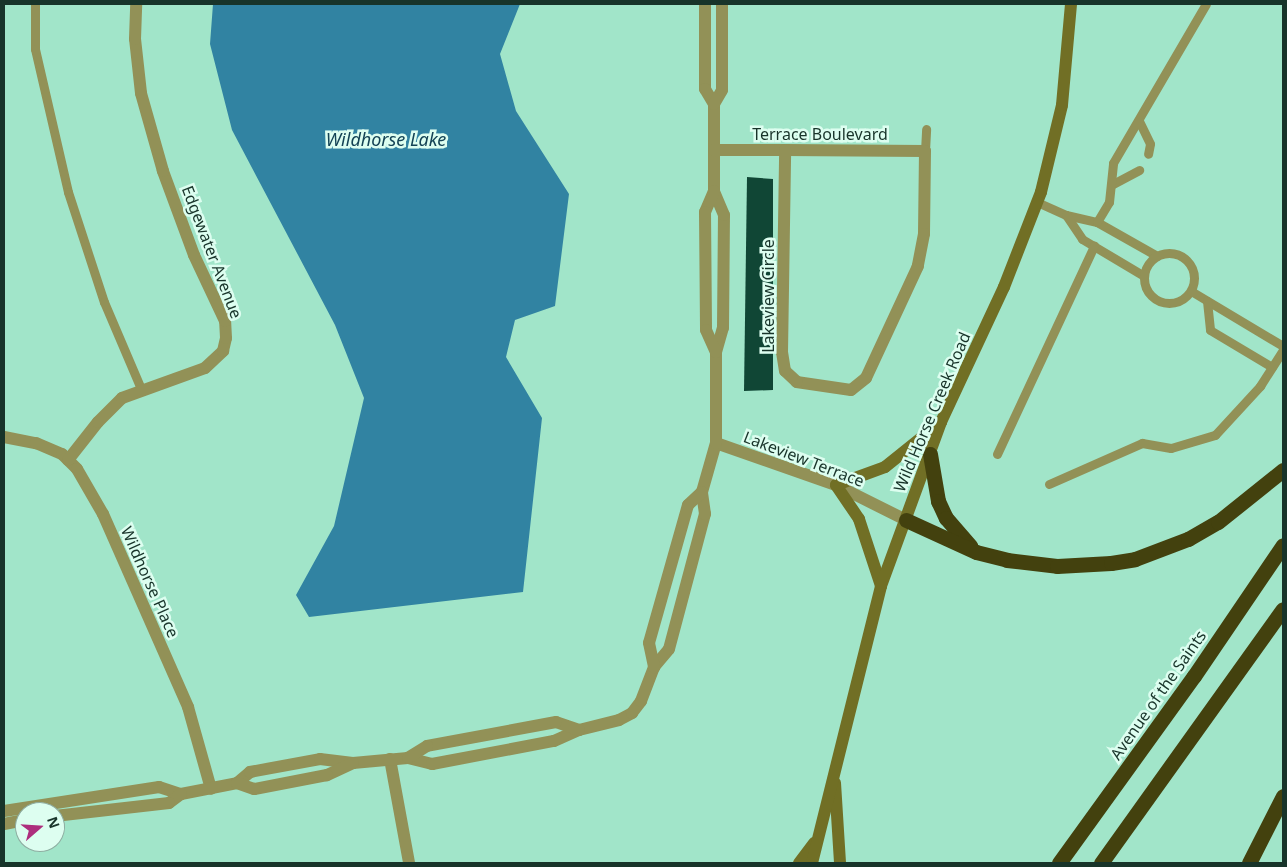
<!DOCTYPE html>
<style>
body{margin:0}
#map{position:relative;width:1287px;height:867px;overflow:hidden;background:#a1e5c9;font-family:"Noto Sans",sans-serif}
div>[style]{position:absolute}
.water>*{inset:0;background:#3183a2}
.building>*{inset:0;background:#104635}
.lane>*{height:9px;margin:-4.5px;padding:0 4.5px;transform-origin:4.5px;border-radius:4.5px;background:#929157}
.lane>.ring{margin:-4.5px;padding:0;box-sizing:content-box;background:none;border:9px solid #929157;border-radius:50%}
.street>*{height:12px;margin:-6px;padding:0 6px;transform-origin:6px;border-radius:6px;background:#929157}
.secondary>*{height:12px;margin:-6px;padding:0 6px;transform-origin:6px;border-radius:6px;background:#716f25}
.highway>*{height:15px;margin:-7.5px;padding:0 7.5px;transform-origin:7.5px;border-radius:7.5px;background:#43410e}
span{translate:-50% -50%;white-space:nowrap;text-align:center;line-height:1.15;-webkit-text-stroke:5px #ddfef0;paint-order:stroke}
.street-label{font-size:16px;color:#18342a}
.water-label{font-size:18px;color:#144355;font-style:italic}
.frame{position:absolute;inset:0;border:5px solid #18342a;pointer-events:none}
.north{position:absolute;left:15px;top:802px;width:50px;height:50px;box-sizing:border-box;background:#ddfef0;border:1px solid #8eada1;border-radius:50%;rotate:71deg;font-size:14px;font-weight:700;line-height:20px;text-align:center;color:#18342a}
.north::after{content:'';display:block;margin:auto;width:18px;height:22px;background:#ad2e7d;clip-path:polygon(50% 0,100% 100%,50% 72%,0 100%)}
</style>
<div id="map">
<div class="water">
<i style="clip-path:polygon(213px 4px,520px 4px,500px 54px,516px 111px,569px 194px,555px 306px,515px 320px,506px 357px,542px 418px,523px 592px,309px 617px,296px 595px,334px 526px,364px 398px,335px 325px,232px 130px,210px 44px)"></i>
</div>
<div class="building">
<i style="clip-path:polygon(747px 177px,773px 179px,773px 390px,744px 391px)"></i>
</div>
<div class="lane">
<i style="left:35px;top:4px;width:45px;rotate:90deg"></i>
<i style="left:35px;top:49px;width:147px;rotate:77deg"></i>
<i style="left:68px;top:192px;width:116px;rotate:71.9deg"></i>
<i style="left:104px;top:302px;width:97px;rotate:66.9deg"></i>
<i style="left:1139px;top:121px;width:25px;rotate:64deg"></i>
<i style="left:1150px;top:144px;width:10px;rotate:101deg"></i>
<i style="left:925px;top:151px;width:22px;rotate:-87deg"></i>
<i style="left:1111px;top:185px;width:32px;rotate:-28deg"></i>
<i style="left:1037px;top:202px;width:32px;rotate:24deg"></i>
<i style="left:1066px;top:215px;width:32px;rotate:13deg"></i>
<i style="left:1097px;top:222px;width:69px;rotate:29.5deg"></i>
<i style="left:1066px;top:215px;width:29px;rotate:56deg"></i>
<i style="left:1082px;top:239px;width:72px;rotate:30.8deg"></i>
<i style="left:1097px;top:222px;width:23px;rotate:-59deg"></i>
<i style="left:1109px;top:202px;width:39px;rotate:-84deg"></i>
<i style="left:1113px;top:163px;width:184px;rotate:-59.7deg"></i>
<i class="ring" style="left:1144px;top:253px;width:41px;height:41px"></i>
<i style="left:1191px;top:291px;width:107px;rotate:30.9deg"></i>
<i style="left:1207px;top:301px;width:29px;rotate:84deg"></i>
<i style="left:1210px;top:330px;width:72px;rotate:30.8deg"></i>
<i style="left:997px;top:454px;width:230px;rotate:-65deg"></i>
<i style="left:1049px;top:484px;width:102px;rotate:-23.8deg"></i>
<i style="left:1142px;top:443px;width:29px;rotate:10deg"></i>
<i style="left:1171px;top:448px;width:46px;rotate:-16.5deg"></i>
<i style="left:1215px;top:435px;width:67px;rotate:-47.4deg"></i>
<i style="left:1260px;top:386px;width:43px;rotate:-57.4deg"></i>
</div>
<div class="street">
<i style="left:705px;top:4px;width:85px;rotate:90deg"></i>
<i style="left:705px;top:89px;width:17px;rotate:59deg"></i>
<i style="left:714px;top:104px;width:87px;rotate:90deg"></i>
<i style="left:714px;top:104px;width:16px;rotate:-60deg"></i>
<i style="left:722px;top:90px;width:86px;rotate:-90deg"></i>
<i style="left:714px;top:150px;width:71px"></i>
<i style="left:785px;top:150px;width:140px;rotate:0.4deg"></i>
<i style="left:925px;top:151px;width:83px;rotate:90.7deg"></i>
<i style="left:924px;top:234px;width:33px;rotate:101deg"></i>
<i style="left:918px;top:266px;width:123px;rotate:114.9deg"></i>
<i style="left:866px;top:378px;width:19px;rotate:141deg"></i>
<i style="left:851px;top:390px;width:55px;rotate:-171.6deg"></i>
<i style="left:797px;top:382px;width:16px;rotate:-137deg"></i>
<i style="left:785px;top:371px;width:19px;rotate:-99deg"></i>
<i style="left:782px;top:352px;width:202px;rotate:-89.1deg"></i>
<i style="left:4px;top:437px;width:33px;rotate:11deg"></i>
<i style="left:36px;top:443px;width:28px;rotate:23deg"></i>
<i style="left:62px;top:454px;width:21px;rotate:45deg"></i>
<i style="left:77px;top:469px;width:52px;rotate:60deg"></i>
<i style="left:103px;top:514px;width:211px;rotate:66.2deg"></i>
<i style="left:188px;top:707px;width:85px;rotate:74.3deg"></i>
<i style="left:716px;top:443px;width:127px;rotate:19.3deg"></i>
<i style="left:836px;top:485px;width:78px;rotate:26.6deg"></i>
<i style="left:68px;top:460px;width:48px;rotate:-51.7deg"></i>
<i style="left:98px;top:422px;width:34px;rotate:-45deg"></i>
<i style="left:122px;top:398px;width:88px;rotate:-19.9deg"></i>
<i style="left:205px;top:368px;width:25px;rotate:-43deg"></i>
<i style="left:223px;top:351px;width:13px;rotate:-77deg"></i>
<i style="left:226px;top:338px;width:17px;rotate:-93deg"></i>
<i style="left:225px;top:321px;width:73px;rotate:-115.2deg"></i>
<i style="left:194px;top:255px;width:90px;rotate:-110.3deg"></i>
<i style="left:163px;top:171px;width:81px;rotate:-105.8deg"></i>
<i style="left:141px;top:93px;width:54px;rotate:-96.3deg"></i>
<i style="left:135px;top:39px;width:35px;rotate:-88deg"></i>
<i style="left:702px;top:492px;width:51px;rotate:-74.1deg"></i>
<i style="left:716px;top:443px;width:91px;rotate:-90deg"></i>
<i style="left:716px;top:352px;width:25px;rotate:-74deg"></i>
<i style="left:723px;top:328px;width:113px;rotate:-89.5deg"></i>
<i style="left:724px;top:215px;width:26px;rotate:-113deg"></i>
<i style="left:714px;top:191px;width:23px;rotate:113deg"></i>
<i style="left:705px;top:212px;width:118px;rotate:89.5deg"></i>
<i style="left:706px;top:330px;width:24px;rotate:66deg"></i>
<i style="left:579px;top:730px;width:41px;rotate:-14deg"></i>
<i style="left:619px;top:720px;width:15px;rotate:-28deg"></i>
<i style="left:632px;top:713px;width:15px;rotate:-53deg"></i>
<i style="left:641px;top:701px;width:36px;rotate:-69deg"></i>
<i style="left:654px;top:667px;width:23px;rotate:-50deg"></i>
<i style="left:669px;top:649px;width:140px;rotate:-75.1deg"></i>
<i style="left:705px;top:514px;width:22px;rotate:-98deg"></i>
<i style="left:702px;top:492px;width:19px;rotate:137deg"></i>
<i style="left:688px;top:505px;width:143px;rotate:105.8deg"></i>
<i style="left:649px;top:643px;width:25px;rotate:78deg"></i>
<i style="left:390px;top:759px;width:106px;rotate:79.6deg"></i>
<i style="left:353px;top:763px;width:55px;rotate:-5.2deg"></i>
<i style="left:408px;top:758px;width:25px;rotate:14deg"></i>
<i style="left:432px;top:764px;width:124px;rotate:-10.7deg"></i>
<i style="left:554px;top:741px;width:27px;rotate:-24deg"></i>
<i style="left:579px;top:730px;width:24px;rotate:-161deg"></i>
<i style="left:556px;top:722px;width:131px;rotate:169.5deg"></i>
<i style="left:427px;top:746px;width:22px;rotate:148deg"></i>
<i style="left:181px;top:794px;width:57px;rotate:-11.1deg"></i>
<i style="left:237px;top:783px;width:17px;rotate:-40deg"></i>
<i style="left:250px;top:772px;width:71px;rotate:-10.5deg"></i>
<i style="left:320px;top:759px;width:33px;rotate:7deg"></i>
<i style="left:353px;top:763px;width:29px;rotate:155deg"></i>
<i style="left:327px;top:775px;width:74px;rotate:169.1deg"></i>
<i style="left:254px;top:789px;width:18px;rotate:-161deg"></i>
<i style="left:4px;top:811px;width:157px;rotate:-8.8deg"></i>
<i style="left:159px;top:787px;width:23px;rotate:18deg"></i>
<i style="left:181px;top:794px;width:15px;rotate:143deg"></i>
<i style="left:169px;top:803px;width:115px;rotate:173.5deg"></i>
<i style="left:4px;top:824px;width:21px;rotate:-11deg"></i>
</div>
<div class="secondary">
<i style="left:881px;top:586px;width:71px;rotate:-108.2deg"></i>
<i style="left:859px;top:519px;width:41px;rotate:-124.1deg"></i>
<i style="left:836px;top:485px;width:52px;rotate:-20.2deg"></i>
<i style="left:885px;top:467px;width:72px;rotate:-38.8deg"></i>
<i style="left:835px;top:783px;width:80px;rotate:86.4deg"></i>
<i style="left:799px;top:863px;width:25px;rotate:-53deg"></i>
<i style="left:812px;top:863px;width:285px;rotate:-76deg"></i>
<i style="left:881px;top:586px;width:175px;rotate:-69.9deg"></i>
<i style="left:941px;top:422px;width:149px;rotate:-65deg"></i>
<i style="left:1004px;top:287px;width:102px;rotate:-68.7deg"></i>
<i style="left:1041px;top:192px;width:89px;rotate:-76.4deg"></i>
<i style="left:1062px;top:105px;width:101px;rotate:-84.9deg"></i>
</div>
<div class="highway">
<i style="left:930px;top:454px;width:48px;rotate:80.3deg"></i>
<i style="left:938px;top:501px;width:19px;rotate:65deg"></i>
<i style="left:946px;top:518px;width:37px;rotate:49deg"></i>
<i style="left:906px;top:520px;width:77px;rotate:24.6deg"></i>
<i style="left:976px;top:552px;width:32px;rotate:14deg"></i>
<i style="left:1007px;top:560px;width:50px;rotate:6.8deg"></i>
<i style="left:1057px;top:566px;width:54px;rotate:-3.2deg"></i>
<i style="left:1111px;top:563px;width:24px;rotate:-9deg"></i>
<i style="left:1135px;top:559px;width:57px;rotate:-20.7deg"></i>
<i style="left:1188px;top:539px;width:34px;rotate:-30deg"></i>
<i style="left:1218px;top:522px;width:83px;rotate:-38.7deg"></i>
<i style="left:1059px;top:863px;width:231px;rotate:-54.2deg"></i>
<i style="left:1194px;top:676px;width:158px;rotate:-55.8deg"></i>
<i style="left:1101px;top:863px;width:312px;rotate:-54.4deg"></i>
<i style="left:1249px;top:863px;width:75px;rotate:-63.1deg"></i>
</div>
<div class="street-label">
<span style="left:820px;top:134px">Terrace Boulevard</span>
<span style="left:212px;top:252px;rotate:69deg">Edgewater Avenue</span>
<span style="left:768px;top:296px;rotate:-90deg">Lakeview Circle</span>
<span style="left:932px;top:412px;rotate:-67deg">Wild Horse Creek Road</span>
<span style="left:804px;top:459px;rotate:21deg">Lakeview Terrace</span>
<span style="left:150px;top:582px;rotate:66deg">Wildhorse Place</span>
<span style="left:1158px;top:695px;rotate:-55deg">Avenue of the Saints</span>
</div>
<div class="water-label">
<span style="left:386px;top:139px">Wildhorse Lake</span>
</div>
<div class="frame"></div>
<div class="north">N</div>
</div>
